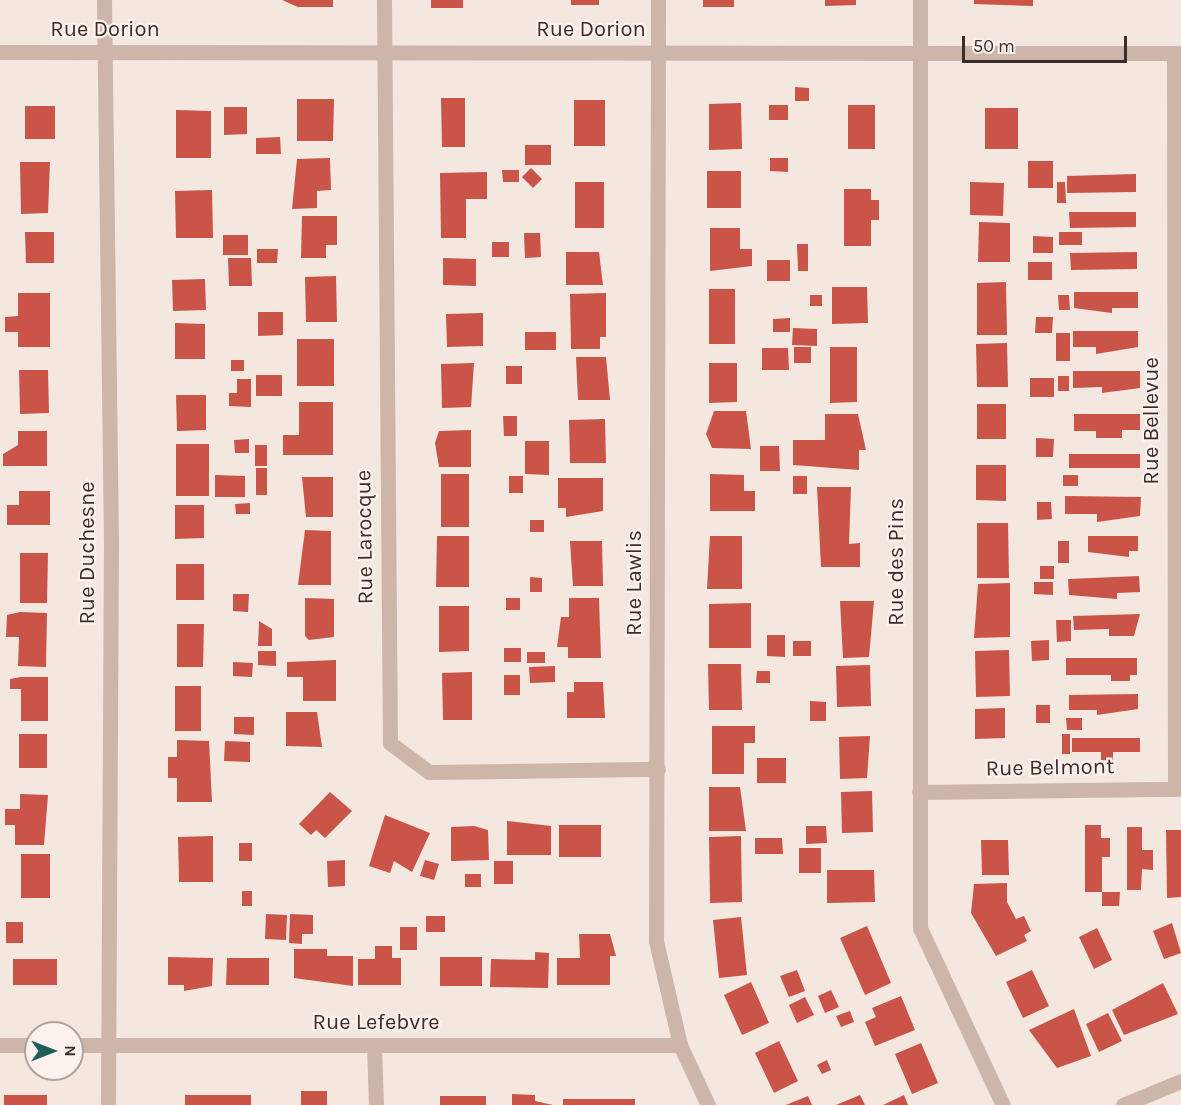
<!DOCTYPE html>
<style>
body{margin:0}
#map{position:relative;width:1181px;height:1105px;overflow:hidden;background:#f4e7e0;font-family:Karla,sans-serif}
div>[style]{position:absolute}
.building>*{inset:0;background:#ca5447}
.minor>*{height:15px;margin:-7.5px;padding:0 7.5px;transform-origin:7.5px;border-radius:7.5px;background:#cdb5aa}
span{translate:-50% -50%;white-space:nowrap;text-align:center;line-height:1.15;-webkit-text-stroke:4.5px #fbf2ed;paint-order:stroke}
.street-label{font-size:22px;color:#3b2d2a}
.north{position:absolute;left:24px;top:1021px;width:60px;height:60px;box-sizing:border-box;background:#fbf2ed;border:2px solid #aea39f;border-radius:50%;rotate:90deg;font-size:16px;font-weight:700;line-height:24px;text-align:center;color:#3b2d2a}
.north::after{content:'';display:block;margin:auto;width:21px;height:27px;background:#1d5e59;clip-path:polygon(50% 0,100% 100%,50% 72%,0 100%)}
.scale{position:absolute;left:962px;top:36px;width:165px;height:27px;box-sizing:border-box;border:3px solid #3b2d2a;border-top:0;padding-left:8px;font-size:18px;line-height:21px;white-space:nowrap;color:#3b2d2a;-webkit-text-stroke:4px #fbf2ed;paint-order:stroke}
</style>
<div id="map">
<div class="building">
<i style="clip-path:polygon(282px 0,333px 0,333px 7px,298px 7px)"></i>
<i style="clip-path:polygon(431px 0,463px 0,463px 8px,431px 8px)"></i>
<i style="clip-path:polygon(571px 0,599px 0,599px 5px,571px 5px)"></i>
<i style="clip-path:polygon(703px 0,734px 0,734px 7px,703px 7px)"></i>
<i style="clip-path:polygon(825px 0,856px 0,856px 5px,825px 6px)"></i>
<i style="clip-path:polygon(974px 0,1033px 0,1033px 6px,974px 4px)"></i>
<i style="clip-path:polygon(795px 87px,809px 88px,809px 101px,795px 101px)"></i>
<i style="clip-path:polygon(441px 98px,465px 98px,465px 147px,442px 147px)"></i>
<i style="clip-path:polygon(297px 99px,334px 99px,333px 141px,297px 141px)"></i>
<i style="clip-path:polygon(574px 100px,605px 100px,605px 146px,574px 146px)"></i>
<i style="clip-path:polygon(741px 103px,742px 149px,709px 150px,709px 104px)"></i>
<i style="clip-path:polygon(769px 105px,788px 105px,788px 120px,769px 120px)"></i>
<i style="clip-path:polygon(848px 105px,875px 105px,875px 149px,848px 149px)"></i>
<i style="clip-path:polygon(25px 106px,55px 106px,55px 139px,25px 139px)"></i>
<i style="clip-path:polygon(224px 107px,247px 107px,247px 134px,224px 135px)"></i>
<i style="clip-path:polygon(985px 108px,1018px 108px,1018px 149px,985px 149px)"></i>
<i style="clip-path:polygon(176px 110px,211px 111px,211px 158px,176px 158px)"></i>
<i style="clip-path:polygon(280px 137px,281px 154px,256px 154px,256px 138px)"></i>
<i style="clip-path:polygon(525px 145px,551px 145px,551px 165px,525px 165px)"></i>
<i style="clip-path:polygon(330px 158px,331px 190px,317px 191px,317px 208px,292px 209px,297px 159px)"></i>
<i style="clip-path:polygon(770px 158px,788px 158px,788px 172px,770px 171px)"></i>
<i style="clip-path:polygon(1028px 161px,1053px 161px,1053px 188px,1028px 188px)"></i>
<i style="clip-path:polygon(20px 162px,50px 162px,48px 213px,21px 214px)"></i>
<i style="clip-path:polygon(531px 168px,542px 179px,533px 188px,522px 177px)"></i>
<i style="clip-path:polygon(502px 170px,519px 170px,519px 182px,503px 182px)"></i>
<i style="clip-path:polygon(707px 171px,741px 171px,741px 208px,707px 208px)"></i>
<i style="clip-path:polygon(487px 172px,487px 199px,466px 199px,466px 238px,441px 238px,440px 173px)"></i>
<i style="clip-path:polygon(1136px 174px,1136px 192px,1067px 193px,1067px 176px)"></i>
<i style="clip-path:polygon(575px 182px,604px 182px,604px 228px,575px 228px)"></i>
<i style="clip-path:polygon(970px 182px,1004px 183px,1003px 216px,970px 215px)"></i>
<i style="clip-path:polygon(1057px 182px,1065px 182px,1066px 203px,1057px 203px)"></i>
<i style="clip-path:polygon(844px 189px,871px 189px,871px 200px,879px 200px,879px 220px,871px 220px,871px 246px,844px 246px)"></i>
<i style="clip-path:polygon(212px 190px,213px 238px,176px 238px,175px 191px)"></i>
<i style="clip-path:polygon(1069px 212px,1136px 212px,1136px 227px,1070px 228px)"></i>
<i style="clip-path:polygon(302px 216px,337px 216px,337px 245px,326px 245px,326px 258px,301px 258px)"></i>
<i style="clip-path:polygon(979px 222px,1010px 223px,1010px 262px,978px 262px)"></i>
<i style="clip-path:polygon(710px 228px,740px 228px,740px 249px,752px 249px,752px 266px,710px 271px)"></i>
<i style="clip-path:polygon(25px 232px,54px 232px,54px 263px,26px 263px)"></i>
<i style="clip-path:polygon(1059px 232px,1082px 232px,1082px 245px,1059px 245px)"></i>
<i style="clip-path:polygon(524px 233px,540px 233px,541px 257px,525px 258px)"></i>
<i style="clip-path:polygon(223px 235px,248px 235px,248px 255px,223px 255px)"></i>
<i style="clip-path:polygon(1033px 236px,1053px 237px,1053px 253px,1033px 253px)"></i>
<i style="clip-path:polygon(492px 242px,509px 242px,509px 257px,492px 257px)"></i>
<i style="clip-path:polygon(797px 244px,808px 244px,808px 271px,798px 271px)"></i>
<i style="clip-path:polygon(257px 249px,278px 249px,277px 263px,257px 263px)"></i>
<i style="clip-path:polygon(566px 252px,599px 252px,603px 285px,566px 285px)"></i>
<i style="clip-path:polygon(1137px 252px,1137px 269px,1071px 270px,1070px 253px)"></i>
<i style="clip-path:polygon(228px 258px,251px 258px,252px 286px,229px 286px)"></i>
<i style="clip-path:polygon(443px 258px,476px 259px,476px 286px,443px 285px)"></i>
<i style="clip-path:polygon(767px 260px,790px 260px,790px 281px,767px 281px)"></i>
<i style="clip-path:polygon(1028px 262px,1052px 262px,1052px 280px,1028px 280px)"></i>
<i style="clip-path:polygon(336px 276px,337px 322px,306px 322px,305px 277px)"></i>
<i style="clip-path:polygon(205px 279px,206px 310px,173px 311px,172px 280px)"></i>
<i style="clip-path:polygon(1006px 282px,1007px 335px,977px 335px,977px 283px)"></i>
<i style="clip-path:polygon(832px 287px,867px 287px,868px 323px,832px 324px)"></i>
<i style="clip-path:polygon(709px 289px,735px 289px,735px 344px,709px 344px)"></i>
<i style="clip-path:polygon(1074px 292px,1138px 292px,1138px 308px,1112px 308px,1112px 313px,1074px 308px)"></i>
<i style="clip-path:polygon(18px 293px,50px 293px,50px 347px,18px 347px,18px 332px,5px 332px,5px 317px,18px 316px)"></i>
<i style="clip-path:polygon(606px 293px,606px 337px,600px 337px,600px 349px,571px 349px,570px 294px)"></i>
<i style="clip-path:polygon(810px 295px,822px 295px,822px 306px,810px 306px)"></i>
<i style="clip-path:polygon(1058px 295px,1069px 295px,1070px 310px,1059px 310px)"></i>
<i style="clip-path:polygon(258px 312px,283px 312px,283px 335px,258px 336px)"></i>
<i style="clip-path:polygon(483px 313px,483px 346px,447px 347px,446px 314px)"></i>
<i style="clip-path:polygon(1036px 317px,1053px 317px,1052px 333px,1035px 333px)"></i>
<i style="clip-path:polygon(790px 318px,790px 332px,773px 332px,773px 319px)"></i>
<i style="clip-path:polygon(175px 323px,205px 324px,205px 359px,175px 359px)"></i>
<i style="clip-path:polygon(793px 328px,817px 329px,817px 346px,792px 345px)"></i>
<i style="clip-path:polygon(1073px 331px,1138px 331px,1138px 347px,1096px 354px,1096px 347px,1073px 347px)"></i>
<i style="clip-path:polygon(525px 332px,556px 332px,556px 350px,525px 350px)"></i>
<i style="clip-path:polygon(1056px 333px,1070px 333px,1070px 361px,1056px 361px)"></i>
<i style="clip-path:polygon(297px 339px,334px 339px,334px 386px,297px 386px)"></i>
<i style="clip-path:polygon(1007px 343px,1008px 387px,977px 387px,976px 344px)"></i>
<i style="clip-path:polygon(794px 347px,811px 347px,811px 363px,794px 363px)"></i>
<i style="clip-path:polygon(830px 347px,857px 347px,857px 402px,830px 403px)"></i>
<i style="clip-path:polygon(762px 348px,788px 348px,789px 370px,762px 370px)"></i>
<i style="clip-path:polygon(576px 357px,606px 357px,610px 400px,578px 400px)"></i>
<i style="clip-path:polygon(231px 360px,244px 360px,244px 371px,231px 371px)"></i>
<i style="clip-path:polygon(474px 363px,471px 407px,442px 408px,441px 364px)"></i>
<i style="clip-path:polygon(709px 363px,737px 363px,737px 402px,709px 403px)"></i>
<i style="clip-path:polygon(506px 366px,522px 366px,522px 384px,506px 384px)"></i>
<i style="clip-path:polygon(19px 370px,48px 370px,49px 413px,20px 414px)"></i>
<i style="clip-path:polygon(1073px 371px,1140px 371px,1140px 388px,1102px 393px,1102px 387px,1073px 388px)"></i>
<i style="clip-path:polygon(256px 375px,282px 375px,282px 396px,256px 396px)"></i>
<i style="clip-path:polygon(1058px 376px,1069px 376px,1069px 391px,1058px 391px)"></i>
<i style="clip-path:polygon(1030px 378px,1054px 378px,1054px 397px,1030px 397px)"></i>
<i style="clip-path:polygon(237px 379px,251px 379px,251px 407px,229px 406px,229px 393px,237px 393px)"></i>
<i style="clip-path:polygon(176px 395px,206px 395px,206px 430px,177px 431px)"></i>
<i style="clip-path:polygon(299px 402px,333px 402px,333px 455px,283px 455px,283px 435px,299px 435px)"></i>
<i style="clip-path:polygon(977px 404px,1006px 404px,1006px 439px,977px 439px)"></i>
<i style="clip-path:polygon(714px 411px,746px 411px,751px 449px,712px 448px,706px 434px)"></i>
<i style="clip-path:polygon(825px 414px,858px 414px,866px 450px,859px 450px,859px 470px,793px 465px,793px 440px,825px 440px)"></i>
<i style="clip-path:polygon(1074px 414px,1140px 414px,1140px 430px,1122px 430px,1122px 438px,1096px 438px,1096px 431px,1074px 431px)"></i>
<i style="clip-path:polygon(503px 416px,517px 416px,517px 436px,504px 436px)"></i>
<i style="clip-path:polygon(605px 419px,606px 463px,570px 463px,569px 420px)"></i>
<i style="clip-path:polygon(471px 430px,471px 467px,439px 467px,435px 443px,439px 431px)"></i>
<i style="clip-path:polygon(18px 431px,47px 431px,47px 466px,3px 466px,3px 454px,18px 445px)"></i>
<i style="clip-path:polygon(1036px 438px,1054px 439px,1053px 457px,1036px 457px)"></i>
<i style="clip-path:polygon(249px 439px,249px 453px,235px 453px,234px 440px)"></i>
<i style="clip-path:polygon(525px 441px,549px 441px,549px 475px,525px 474px)"></i>
<i style="clip-path:polygon(176px 444px,209px 444px,209px 496px,176px 496px)"></i>
<i style="clip-path:polygon(255px 445px,267px 445px,267px 466px,255px 466px)"></i>
<i style="clip-path:polygon(760px 446px,779px 446px,780px 471px,760px 471px)"></i>
<i style="clip-path:polygon(1069px 454px,1140px 454px,1140px 468px,1069px 468px)"></i>
<i style="clip-path:polygon(976px 465px,1006px 465px,1006px 501px,976px 500px)"></i>
<i style="clip-path:polygon(256px 468px,267px 468px,267px 495px,256px 495px)"></i>
<i style="clip-path:polygon(441px 474px,469px 474px,469px 527px,441px 527px)"></i>
<i style="clip-path:polygon(710px 474px,744px 475px,744px 491px,755px 491px,755px 511px,710px 511px)"></i>
<i style="clip-path:polygon(215px 475px,245px 476px,245px 497px,215px 497px)"></i>
<i style="clip-path:polygon(1063px 475px,1078px 475px,1078px 486px,1063px 486px)"></i>
<i style="clip-path:polygon(509px 476px,523px 476px,523px 493px,509px 493px)"></i>
<i style="clip-path:polygon(793px 476px,807px 476px,807px 494px,793px 494px)"></i>
<i style="clip-path:polygon(302px 477px,333px 477px,333px 517px,306px 517px)"></i>
<i style="clip-path:polygon(558px 478px,603px 478px,603px 511px,566px 517px,566px 508px,558px 508px)"></i>
<i style="clip-path:polygon(817px 487px,851px 487px,849px 544px,860px 543px,860px 567px,821px 567px)"></i>
<i style="clip-path:polygon(19px 491px,50px 491px,50px 525px,7px 525px,7px 505px,19px 505px)"></i>
<i style="clip-path:polygon(1065px 496px,1141px 497px,1140px 516px,1097px 522px,1097px 514px,1065px 514px)"></i>
<i style="clip-path:polygon(1037px 502px,1051px 502px,1052px 519px,1037px 520px)"></i>
<i style="clip-path:polygon(250px 503px,250px 514px,236px 514px,235px 504px)"></i>
<i style="clip-path:polygon(175px 505px,204px 505px,204px 538px,175px 539px)"></i>
<i style="clip-path:polygon(530px 520px,544px 520px,544px 532px,530px 532px)"></i>
<i style="clip-path:polygon(977px 523px,1008px 523px,1009px 578px,977px 578px)"></i>
<i style="clip-path:polygon(305px 530px,331px 531px,331px 585px,298px 585px)"></i>
<i style="clip-path:polygon(437px 536px,469px 536px,469px 587px,436px 587px)"></i>
<i style="clip-path:polygon(710px 536px,742px 536px,742px 589px,707px 589px)"></i>
<i style="clip-path:polygon(1088px 536px,1138px 536px,1138px 551px,1129px 551px,1129px 557px,1088px 552px)"></i>
<i style="clip-path:polygon(570px 541px,602px 541px,603px 586px,573px 586px)"></i>
<i style="clip-path:polygon(1058px 541px,1069px 541px,1069px 563px,1058px 563px)"></i>
<i style="clip-path:polygon(20px 553px,48px 553px,47px 603px,20px 603px)"></i>
<i style="clip-path:polygon(176px 564px,204px 564px,204px 600px,176px 600px)"></i>
<i style="clip-path:polygon(1040px 566px,1054px 566px,1054px 579px,1040px 579px)"></i>
<i style="clip-path:polygon(1139px 576px,1140px 592px,1117px 593px,1117px 599px,1069px 595px,1068px 579px)"></i>
<i style="clip-path:polygon(530px 577px,542px 578px,542px 592px,530px 592px)"></i>
<i style="clip-path:polygon(1034px 582px,1053px 582px,1053px 595px,1034px 594px)"></i>
<i style="clip-path:polygon(1010px 583px,1010px 637px,974px 638px,978px 584px)"></i>
<i style="clip-path:polygon(233px 594px,249px 594px,248px 612px,233px 611px)"></i>
<i style="clip-path:polygon(305px 598px,334px 599px,334px 637px,309px 640px,305px 636px)"></i>
<i style="clip-path:polygon(506px 598px,520px 598px,520px 610px,506px 610px)"></i>
<i style="clip-path:polygon(569px 598px,599px 598px,601px 658px,568px 658px,568px 647px,557px 647px,561px 617px,569px 617px)"></i>
<i style="clip-path:polygon(840px 601px,874px 601px,869px 657px,843px 658px)"></i>
<i style="clip-path:polygon(751px 603px,751px 648px,709px 648px,709px 604px)"></i>
<i style="clip-path:polygon(439px 606px,469px 606px,469px 651px,439px 652px)"></i>
<i style="clip-path:polygon(20px 612px,47px 613px,46px 667px,18px 666px,19px 637px,6px 637px,7px 615px)"></i>
<i style="clip-path:polygon(1140px 614px,1134px 636px,1109px 636px,1109px 629px,1074px 630px,1073px 616px)"></i>
<i style="clip-path:polygon(1056px 620px,1071px 620px,1071px 641px,1057px 642px)"></i>
<i style="clip-path:polygon(259px 621px,272px 629px,272px 646px,258px 646px)"></i>
<i style="clip-path:polygon(177px 624px,204px 624px,203px 667px,177px 667px)"></i>
<i style="clip-path:polygon(767px 635px,785px 635px,785px 657px,767px 656px)"></i>
<i style="clip-path:polygon(1049px 640px,1049px 660px,1032px 661px,1031px 641px)"></i>
<i style="clip-path:polygon(793px 641px,811px 641px,811px 656px,793px 656px)"></i>
<i style="clip-path:polygon(504px 648px,521px 648px,521px 662px,504px 662px)"></i>
<i style="clip-path:polygon(1009px 650px,1010px 696px,976px 697px,975px 651px)"></i>
<i style="clip-path:polygon(258px 651px,276px 651px,276px 666px,258px 665px)"></i>
<i style="clip-path:polygon(527px 652px,545px 652px,545px 663px,527px 663px)"></i>
<i style="clip-path:polygon(1066px 658px,1137px 658px,1137px 675px,1130px 675px,1130px 681px,1111px 681px,1111px 675px,1066px 675px)"></i>
<i style="clip-path:polygon(336px 660px,336px 701px,303px 701px,303px 677px,287px 677px,287px 662px)"></i>
<i style="clip-path:polygon(233px 662px,253px 663px,252px 677px,233px 676px)"></i>
<i style="clip-path:polygon(708px 664px,741px 664px,742px 710px,709px 710px)"></i>
<i style="clip-path:polygon(870px 665px,871px 706px,837px 707px,836px 666px)"></i>
<i style="clip-path:polygon(555px 666px,555px 682px,530px 683px,529px 667px)"></i>
<i style="clip-path:polygon(757px 671px,770px 671px,770px 683px,756px 683px)"></i>
<i style="clip-path:polygon(472px 672px,472px 720px,443px 720px,442px 673px)"></i>
<i style="clip-path:polygon(504px 675px,520px 675px,520px 695px,504px 695px)"></i>
<i style="clip-path:polygon(21px 677px,48px 677px,48px 721px,21px 721px,21px 689px,10px 689px,10px 679px)"></i>
<i style="clip-path:polygon(574px 682px,603px 682px,605px 718px,567px 718px,567px 692px,574px 692px)"></i>
<i style="clip-path:polygon(175px 686px,201px 686px,201px 731px,175px 731px)"></i>
<i style="clip-path:polygon(1138px 694px,1138px 709px,1097px 715px,1097px 710px,1069px 710px,1069px 695px)"></i>
<i style="clip-path:polygon(810px 701px,826px 702px,826px 721px,810px 721px)"></i>
<i style="clip-path:polygon(1036px 705px,1050px 705px,1050px 723px,1036px 723px)"></i>
<i style="clip-path:polygon(1005px 708px,1005px 738px,975px 739px,975px 709px)"></i>
<i style="clip-path:polygon(286px 712px,317px 712px,322px 747px,286px 746px)"></i>
<i style="clip-path:polygon(234px 717px,254px 717px,254px 735px,234px 734px)"></i>
<i style="clip-path:polygon(1066px 718px,1082px 718px,1082px 730px,1067px 730px)"></i>
<i style="clip-path:polygon(712px 726px,755px 726px,755px 743px,744px 743px,744px 774px,712px 774px)"></i>
<i style="clip-path:polygon(19px 734px,47px 734px,47px 768px,19px 768px)"></i>
<i style="clip-path:polygon(1062px 734px,1070px 734px,1070px 754px,1062px 754px)"></i>
<i style="clip-path:polygon(870px 736px,867px 778px,840px 779px,839px 737px)"></i>
<i style="clip-path:polygon(1072px 738px,1140px 738px,1140px 752px,1113px 752px,1113px 761px,1101px 760px,1101px 752px,1072px 752px)"></i>
<i style="clip-path:polygon(177px 740px,209px 741px,212px 802px,177px 802px,177px 778px,168px 778px,168px 757px,177px 757px)"></i>
<i style="clip-path:polygon(225px 741px,250px 742px,250px 762px,224px 761px)"></i>
<i style="clip-path:polygon(757px 758px,786px 758px,786px 783px,757px 783px)"></i>
<i style="clip-path:polygon(709px 787px,740px 787px,746px 831px,709px 831px)"></i>
<i style="clip-path:polygon(872px 791px,873px 832px,842px 833px,841px 792px)"></i>
<i style="clip-path:polygon(330px 792px,352px 811px,325px 838px,316px 830px,311px 835px,299px 824px)"></i>
<i style="clip-path:polygon(20px 794px,48px 795px,44px 845px,15px 845px,15px 825px,5px 825px,5px 809px,20px 809px)"></i>
<i style="clip-path:polygon(385px 815px,430px 833px,412px 872px,394px 861px,390px 873px,369px 866px)"></i>
<i style="clip-path:polygon(507px 821px,551px 826px,551px 855px,507px 855px)"></i>
<i style="clip-path:polygon(559px 825px,601px 825px,601px 857px,559px 857px)"></i>
<i style="clip-path:polygon(1085px 825px,1101px 825px,1101px 838px,1110px 838px,1110px 857px,1102px 857px,1102px 892px,1085px 892px)"></i>
<i style="clip-path:polygon(474px 826px,488px 830px,489px 860px,451px 861px,451px 827px)"></i>
<i style="clip-path:polygon(806px 826px,826px 826px,827px 843px,806px 844px)"></i>
<i style="clip-path:polygon(1127px 827px,1142px 827px,1142px 850px,1153px 850px,1153px 870px,1142px 869px,1141px 890px,1127px 890px)"></i>
<i style="clip-path:polygon(1166px 830px,1181px 830px,1181px 897px,1167px 898px)"></i>
<i style="clip-path:polygon(213px 836px,213px 882px,179px 882px,178px 837px)"></i>
<i style="clip-path:polygon(741px 836px,742px 902px,710px 903px,709px 837px)"></i>
<i style="clip-path:polygon(755px 838px,782px 838px,783px 854px,755px 854px)"></i>
<i style="clip-path:polygon(981px 840px,1008px 840px,1009px 875px,982px 875px)"></i>
<i style="clip-path:polygon(239px 843px,252px 843px,252px 861px,239px 861px)"></i>
<i style="clip-path:polygon(799px 848px,821px 848px,821px 873px,799px 873px)"></i>
<i style="clip-path:polygon(21px 854px,50px 854px,50px 898px,21px 898px)"></i>
<i style="clip-path:polygon(345px 860px,345px 886px,328px 887px,327px 861px)"></i>
<i style="clip-path:polygon(425px 860px,439px 864px,434px 880px,420px 876px)"></i>
<i style="clip-path:polygon(494px 861px,513px 861px,513px 884px,494px 884px)"></i>
<i style="clip-path:polygon(827px 870px,874px 870px,875px 902px,827px 903px)"></i>
<i style="clip-path:polygon(465px 874px,481px 874px,481px 887px,465px 887px)"></i>
<i style="clip-path:polygon(1007px 883px,1007px 902px,1016px 919px,1024px 916px,1031px 931px,1024px 935px,1027px 941px,996px 956px,971px 913px,974px 884px)"></i>
<i style="clip-path:polygon(242px 891px,252px 891px,252px 906px,242px 906px)"></i>
<i style="clip-path:polygon(1102px 892px,1120px 892px,1119px 906px,1102px 906px)"></i>
<i style="clip-path:polygon(266px 914px,287px 915px,286px 940px,265px 939px)"></i>
<i style="clip-path:polygon(290px 914px,313px 915px,313px 934px,302px 934px,302px 944px,289px 943px)"></i>
<i style="clip-path:polygon(426px 916px,445px 916px,445px 932px,426px 932px)"></i>
<i style="clip-path:polygon(741px 917px,747px 975px,719px 978px,713px 920px)"></i>
<i style="clip-path:polygon(6px 922px,23px 922px,23px 943px,6px 943px)"></i>
<i style="clip-path:polygon(1172px 923px,1181px 953px,1164px 959px,1153px 931px)"></i>
<i style="clip-path:polygon(867px 926px,891px 983px,865px 995px,840px 938px)"></i>
<i style="clip-path:polygon(400px 927px,417px 927px,417px 950px,400px 950px)"></i>
<i style="clip-path:polygon(1097px 928px,1112px 960px,1094px 969px,1079px 937px)"></i>
<i style="clip-path:polygon(579px 934px,610px 934px,616px 956px,610px 956px,610px 985px,557px 985px,557px 958px,580px 958px)"></i>
<i style="clip-path:polygon(375px 946px,392px 946px,392px 958px,401px 958px,401px 985px,358px 985px,358px 959px,375px 959px)"></i>
<i style="clip-path:polygon(294px 949px,327px 949px,327px 956px,353px 956px,353px 986px,294px 978px)"></i>
<i style="clip-path:polygon(535px 952px,549px 953px,548px 988px,490px 987px,491px 959px,535px 960px)"></i>
<i style="clip-path:polygon(168px 957px,213px 958px,212px 986px,184px 991px,184px 985px,168px 985px)"></i>
<i style="clip-path:polygon(440px 957px,482px 957px,482px 986px,440px 986px)"></i>
<i style="clip-path:polygon(227px 958px,269px 958px,269px 985px,226px 985px)"></i>
<i style="clip-path:polygon(13px 959px,57px 959px,57px 985px,13px 985px)"></i>
<i style="clip-path:polygon(797px 970px,805px 991px,789px 997px,780px 976px)"></i>
<i style="clip-path:polygon(1032px 970px,1049px 1006px,1023px 1018px,1006px 982px)"></i>
<i style="clip-path:polygon(751px 982px,769px 1023px,742px 1035px,724px 995px)"></i>
<i style="clip-path:polygon(1163px 983px,1178px 1014px,1124px 1035px,1112px 1010px)"></i>
<i style="clip-path:polygon(831px 990px,839px 1007px,825px 1013px,818px 996px)"></i>
<i style="clip-path:polygon(901px 996px,915px 1030px,875px 1046px,865px 1022px,876px 1017px,872px 1008px)"></i>
<i style="clip-path:polygon(805px 997px,814px 1015px,797px 1023px,789px 1005px)"></i>
<i style="clip-path:polygon(1074px 1009px,1091px 1056px,1057px 1068px,1029px 1030px)"></i>
<i style="clip-path:polygon(850px 1011px,854px 1022px,841px 1027px,836px 1016px)"></i>
<i style="clip-path:polygon(1108px 1013px,1122px 1041px,1099px 1052px,1086px 1024px)"></i>
<i style="clip-path:polygon(779px 1041px,798px 1081px,774px 1093px,755px 1053px)"></i>
<i style="clip-path:polygon(921px 1043px,938px 1083px,912px 1094px,895px 1054px)"></i>
<i style="clip-path:polygon(827px 1060px,831px 1070px,822px 1074px,817px 1065px)"></i>
<i style="clip-path:polygon(301px 1091px,327px 1091px,327px 1105px,301px 1105px)"></i>
<i style="clip-path:polygon(512px 1094px,535px 1095px,535px 1101px,553px 1105px,512px 1105px)"></i>
<i style="clip-path:polygon(4px 1095px,47px 1095px,47px 1105px,4px 1105px)"></i>
<i style="clip-path:polygon(185px 1095px,251px 1095px,251px 1105px,185px 1105px)"></i>
<i style="clip-path:polygon(860px 1095px,865px 1105px,836px 1105px)"></i>
<i style="clip-path:polygon(904px 1095px,908px 1105px,883px 1105px)"></i>
<i style="clip-path:polygon(440px 1096px,486px 1096px,486px 1105px,440px 1105px)"></i>
<i style="clip-path:polygon(808px 1096px,812px 1105px,786px 1105px)"></i>
<i style="clip-path:polygon(563px 1099px,635px 1099px,635px 1105px,563px 1105px)"></i>
</div>
<div class="minor">
<i style="left:104px;top:0;width:545px;rotate:89.26deg"></i>
<i style="left:111px;top:545px;width:560px;rotate:90.31deg"></i>
<i style="left:384px;top:0;width:743px;rotate:89.54deg"></i>
<i style="left:390px;top:743px;width:49px;rotate:36.6deg"></i>
<i style="left:429px;top:772px;width:229px;rotate:-0.8deg"></i>
<i style="left:658px;top:0;width:941px;rotate:90.12deg"></i>
<i style="left:656px;top:941px;width:107px;rotate:77deg"></i>
<i style="left:680px;top:1045px;width:66px;rotate:65deg"></i>
<i style="left:920px;top:0;width:928px;rotate:90deg"></i>
<i style="left:920px;top:928px;width:195px;rotate:64.9deg"></i>
<i style="left:0;top:52px;width:1181px;rotate:0.05deg"></i>
<i style="left:1174px;top:53px;width:736px;rotate:89.92deg"></i>
<i style="left:919px;top:792px;width:262px;rotate:-0.7deg"></i>
<i style="left:0;top:1045px;width:36px"></i>
<i style="left:72px;top:1045px;width:608px"></i>
<i style="left:374px;top:1045px;width:60px;rotate:88.1deg"></i>
<i style="left:1123px;top:1105px;width:63px;rotate:-22.5deg"></i>
</div>
<div class="street-label">
<span style="left:105px;top:30px">Rue Dorion</span>
<span style="left:591px;top:30px">Rue Dorion</span>
<span style="left:1152px;top:421px;rotate:-90deg">Rue Bellevue</span>
<span style="left:365px;top:537px;rotate:-91deg">Rue Larocque</span>
<span style="left:88px;top:553px;rotate:-90deg">Rue Duchesne</span>
<span style="left:897px;top:562px;rotate:-90deg">Rue des Pins</span>
<span style="left:635px;top:583px;rotate:-90deg">Rue Lawlis</span>
<span style="left:1050px;top:768px;rotate:-1deg">Rue Belmont</span>
<span style="left:376px;top:1023px">Rue Lefebvre</span>
</div>
<div class="north">N</div>
<div class="scale">50 m</div>
</div>
